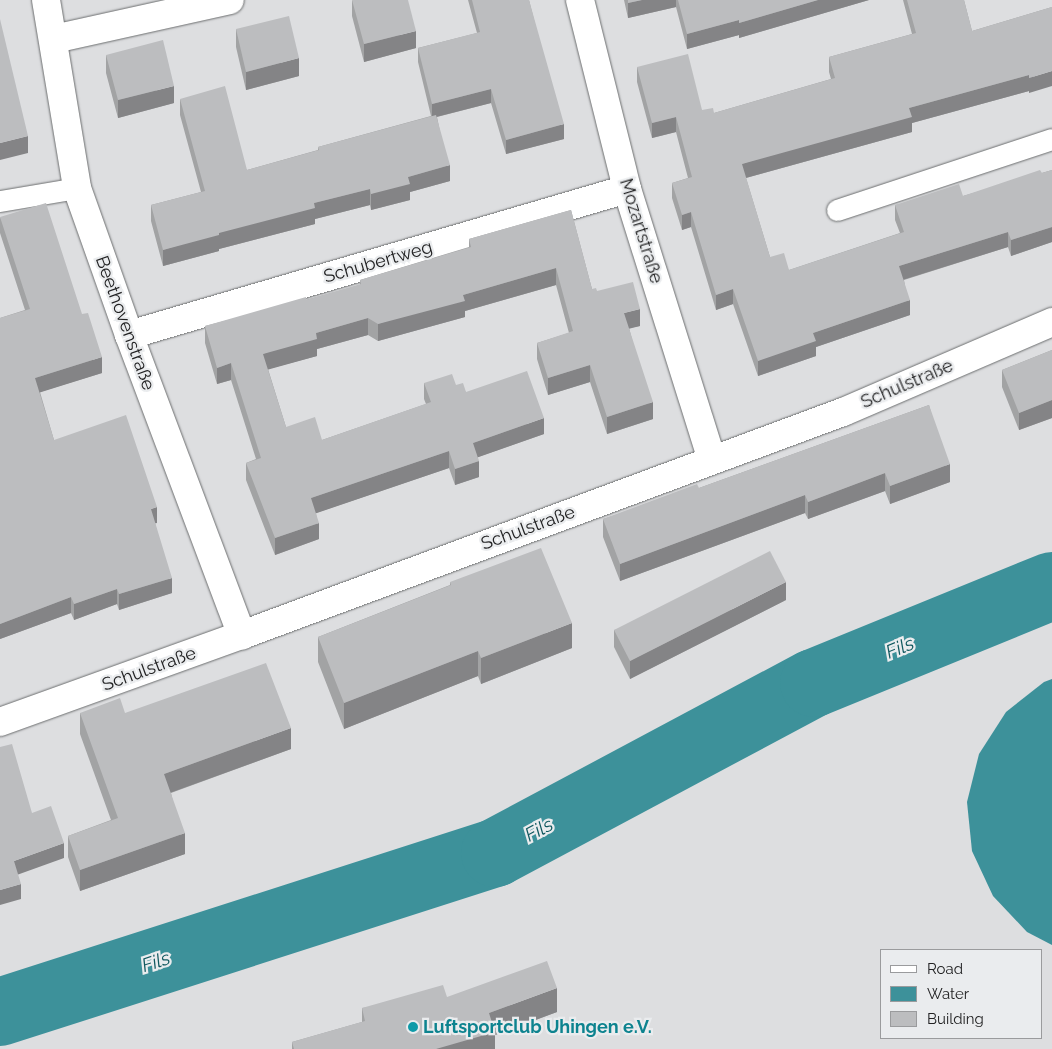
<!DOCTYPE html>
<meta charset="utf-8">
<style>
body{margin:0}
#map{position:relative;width:1052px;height:1049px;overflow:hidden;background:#dddee0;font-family:Raleway,sans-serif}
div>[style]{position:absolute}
.water>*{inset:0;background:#3d919a}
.river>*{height:68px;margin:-34px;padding:0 34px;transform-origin:34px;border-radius:34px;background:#3d919a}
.roads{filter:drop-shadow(0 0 1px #6c6e6f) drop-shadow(0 0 1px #6c6e6f)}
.service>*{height:21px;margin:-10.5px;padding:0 10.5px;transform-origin:10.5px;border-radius:10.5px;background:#fff}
.minor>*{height:28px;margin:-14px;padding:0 14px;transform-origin:14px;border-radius:14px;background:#fff}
.wall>*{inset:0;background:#a2a3a4}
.shaded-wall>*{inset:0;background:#848486}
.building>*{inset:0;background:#bcbdbf}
.dots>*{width:14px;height:14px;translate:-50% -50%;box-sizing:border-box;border:2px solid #eaecee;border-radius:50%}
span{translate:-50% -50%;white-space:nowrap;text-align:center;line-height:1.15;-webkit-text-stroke:4.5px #eaecee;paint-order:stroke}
.street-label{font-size:18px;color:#222223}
.culture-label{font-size:18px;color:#0d838f;font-weight:700}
.left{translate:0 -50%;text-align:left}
.water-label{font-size:19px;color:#10585f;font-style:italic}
.legend{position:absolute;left:880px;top:949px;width:162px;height:90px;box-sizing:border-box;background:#eaecee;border:1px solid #9a9b9d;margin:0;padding:6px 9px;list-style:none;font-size:15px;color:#222223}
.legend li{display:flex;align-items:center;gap:10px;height:25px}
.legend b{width:25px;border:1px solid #9a9b9d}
</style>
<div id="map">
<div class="water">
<i style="clip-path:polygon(1052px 679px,1052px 945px,1027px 932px,993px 896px,972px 851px,967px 802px,979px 754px,1006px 712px,1044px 682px)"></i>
</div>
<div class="river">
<i style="left:0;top:1012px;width:520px;rotate:-17.81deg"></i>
<i style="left:495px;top:853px;width:361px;rotate:-28.1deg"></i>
<i style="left:814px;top:683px;width:257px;rotate:-22.2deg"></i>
</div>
<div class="roads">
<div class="service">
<i style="left:0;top:201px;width:78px;rotate:-9.6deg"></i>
<i style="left:837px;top:210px;width:226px;rotate:-18.3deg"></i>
</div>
<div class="minor">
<i style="left:46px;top:0;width:191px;rotate:80.6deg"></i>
<i style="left:77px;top:188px;width:156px;rotate:70.5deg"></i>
<i style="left:129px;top:335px;width:321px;rotate:69.4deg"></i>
<i style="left:580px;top:0;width:195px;rotate:76deg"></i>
<i style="left:627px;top:189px;width:284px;rotate:72.6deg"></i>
<i style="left:54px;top:39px;width:180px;rotate:-12.5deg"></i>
<i style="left:129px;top:335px;width:519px;rotate:-16.34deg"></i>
<i style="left:0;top:722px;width:257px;rotate:-19.8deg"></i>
<i style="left:242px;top:635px;width:641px;rotate:-20.36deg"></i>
<i style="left:843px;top:412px;width:228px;rotate:-23.3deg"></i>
</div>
</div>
<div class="wall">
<i style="clip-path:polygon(352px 0,416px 48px,364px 62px,352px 16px)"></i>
<i style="clip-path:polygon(468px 0,529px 0,564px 139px,506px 154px,491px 103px,437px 117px,450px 181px,410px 192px,410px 200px,371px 210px,370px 205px,315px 219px,315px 224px,219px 249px,219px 251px,163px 266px,151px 221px,151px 205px,201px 192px,180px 115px,180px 99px,247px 170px,318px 150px,318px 147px,431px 116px,418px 62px,418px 48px,477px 33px)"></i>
<i style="clip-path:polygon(624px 0,869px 0,739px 38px,739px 35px,687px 49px,676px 7px,628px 18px)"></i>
<i style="clip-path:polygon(903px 0,964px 0,972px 31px,1052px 7px,1029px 93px,1029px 91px,912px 123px,912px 132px,746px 178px,770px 257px,789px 270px,900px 233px,895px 220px,895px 205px,963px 196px,1052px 170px,1052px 242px,1011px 256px,1008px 247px,904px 280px,910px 315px,816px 347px,816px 356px,758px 376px,733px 304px,716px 310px,691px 227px,682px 230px,672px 198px,672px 183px,688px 178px,676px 132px,652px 138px,637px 82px,637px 67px,702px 110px,714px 113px,831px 79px,829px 72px,829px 57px,912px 34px)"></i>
<i style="clip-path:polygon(236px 29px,299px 76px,246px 90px,236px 47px)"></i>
<i style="clip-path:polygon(106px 55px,174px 103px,118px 118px,106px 73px)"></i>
<i style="clip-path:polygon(571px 210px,592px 289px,597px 291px,640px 326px,629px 328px,653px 419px,607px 434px,590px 382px,548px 395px,537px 359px,537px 343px,569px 333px,556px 285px,465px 311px,465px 317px,378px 341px,368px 335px,317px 349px,317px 356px,268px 369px,286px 427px,322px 440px,426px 404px,424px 399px,424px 383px,456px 385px,466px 392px,544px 434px,478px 457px,479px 477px,455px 485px,449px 468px,316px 513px,319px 539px,275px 555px,246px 480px,246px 463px,256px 459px,231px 380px,217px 384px,205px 343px,205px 326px,306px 300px,360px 285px,360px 280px,469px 247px,469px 239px)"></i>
<i style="clip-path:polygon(0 217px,102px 373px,40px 392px,54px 440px,157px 523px,155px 523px,172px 593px,119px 610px,117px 604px,74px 620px,71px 613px,0 639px,0 318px,25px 310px,0 233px)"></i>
<i style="clip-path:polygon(1052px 350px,1052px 418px,1019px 430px,1002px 387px,1002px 370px)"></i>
<i style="clip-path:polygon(929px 405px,950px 482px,890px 504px,885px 491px,808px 519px,805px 513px,620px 581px,603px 537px,603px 519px,699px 488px)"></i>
<i style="clip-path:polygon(450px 582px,572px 648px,481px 684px,478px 676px,344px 729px,318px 662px,318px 637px,450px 585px)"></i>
<i style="clip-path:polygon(786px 600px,630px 679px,614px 647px,614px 630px)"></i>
<i style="clip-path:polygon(80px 713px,125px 713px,291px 749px,171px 793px,185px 854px,80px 891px,68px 857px,68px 836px,111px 820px,80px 734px)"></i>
<i style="clip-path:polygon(447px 997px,557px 1012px,495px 1035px,495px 1049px,292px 1049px,292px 1042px,362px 1022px,362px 1008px)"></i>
</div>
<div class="shaded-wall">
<i style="clip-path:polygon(642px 0,676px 0,676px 7px,628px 18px,628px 3px)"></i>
<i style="clip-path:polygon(818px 0,869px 0,739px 38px,739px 23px)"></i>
<i style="clip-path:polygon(739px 20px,739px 35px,687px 49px,687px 34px)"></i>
<i style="clip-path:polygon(416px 31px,416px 48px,364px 62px,364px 44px)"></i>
<i style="clip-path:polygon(299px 58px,299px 76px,246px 90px,246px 72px)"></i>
<i style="clip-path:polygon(1052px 71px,1052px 86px,1029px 93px,1029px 78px)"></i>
<i style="clip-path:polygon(1029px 75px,1029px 91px,912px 123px,912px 132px,742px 179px,742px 164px,909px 108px)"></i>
<i style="clip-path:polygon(174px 86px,174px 103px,118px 118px,118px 100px)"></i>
<i style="clip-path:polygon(491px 89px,491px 103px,432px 118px,432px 104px)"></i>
<i style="clip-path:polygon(676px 117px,676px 132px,652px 138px,652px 123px)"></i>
<i style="clip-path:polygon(564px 124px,564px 139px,506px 154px,506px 140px)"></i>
<i style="clip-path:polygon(28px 136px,28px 153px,0 160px,0 143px)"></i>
<i style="clip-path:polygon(450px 165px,450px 181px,410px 192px,410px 200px,371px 210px,371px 194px,408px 177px)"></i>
<i style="clip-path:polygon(370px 189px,370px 205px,315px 219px,315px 224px,219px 249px,219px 251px,163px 266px,163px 250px,314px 203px)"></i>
<i style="clip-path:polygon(691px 212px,691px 227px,682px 230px,682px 215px)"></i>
<i style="clip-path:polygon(1052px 227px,1052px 242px,1011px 256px,1011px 240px)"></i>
<i style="clip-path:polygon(1008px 232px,1008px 247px,899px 281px,899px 266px)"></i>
<i style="clip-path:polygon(556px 268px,556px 285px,465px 311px,465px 317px,378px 341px,378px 324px,463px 295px)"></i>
<i style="clip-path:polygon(733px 289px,733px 304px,716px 310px,716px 295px)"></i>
<i style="clip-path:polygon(910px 300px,910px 315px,816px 347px,816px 356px,758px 376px,758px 361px,813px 333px)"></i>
<i style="clip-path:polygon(640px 309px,640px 326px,624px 330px,624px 313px)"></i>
<i style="clip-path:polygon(368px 318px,368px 335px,317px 349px,317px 356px,263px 371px,263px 354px,316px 333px)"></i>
<i style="clip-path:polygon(102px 357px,102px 373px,35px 394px,35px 378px)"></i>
<i style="clip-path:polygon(231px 363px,231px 380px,217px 384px,217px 368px)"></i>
<i style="clip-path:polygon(590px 365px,590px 382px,548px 395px,548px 378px)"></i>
<i style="clip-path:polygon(1052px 400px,1052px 418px,1019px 430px,1019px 413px)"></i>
<i style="clip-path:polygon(653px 402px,653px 419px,607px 434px,607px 417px)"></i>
<i style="clip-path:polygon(544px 418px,544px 434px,473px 459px,473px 443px)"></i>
<i style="clip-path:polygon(449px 451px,449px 468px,311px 515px,311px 498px)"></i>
<i style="clip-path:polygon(479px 461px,479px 477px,455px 485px,455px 469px)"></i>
<i style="clip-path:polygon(950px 464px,950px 482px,890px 504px,890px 486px)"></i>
<i style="clip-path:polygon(885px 473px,885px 491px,808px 519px,808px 502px)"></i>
<i style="clip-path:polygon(805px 495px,805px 513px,620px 581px,620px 564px)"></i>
<i style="clip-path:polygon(157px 507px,157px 523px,151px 524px,151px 509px)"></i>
<i style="clip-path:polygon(319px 523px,319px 539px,275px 555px,275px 538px)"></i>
<i style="clip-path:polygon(172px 578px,172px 593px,119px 610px,119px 594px)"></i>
<i style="clip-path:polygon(786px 582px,786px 600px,630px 679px,630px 661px)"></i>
<i style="clip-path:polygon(117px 589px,117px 604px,74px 620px,74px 604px)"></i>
<i style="clip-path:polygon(71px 597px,71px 613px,0 639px,0 624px)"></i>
<i style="clip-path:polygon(572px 623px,572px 648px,481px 684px,481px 658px)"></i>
<i style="clip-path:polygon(478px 651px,478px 676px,344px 729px,344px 703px)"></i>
<i style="clip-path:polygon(291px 728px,291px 749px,164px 795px,164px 774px)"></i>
<i style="clip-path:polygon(185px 833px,185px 854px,80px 891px,80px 870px)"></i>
<i style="clip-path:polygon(64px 843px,64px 858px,14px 876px,14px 861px)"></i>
<i style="clip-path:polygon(21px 884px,21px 899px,0 905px,0 890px)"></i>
<i style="clip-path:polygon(557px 988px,557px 1012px,495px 1035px,495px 1049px,436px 1049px,489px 1013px)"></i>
</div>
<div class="building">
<i style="clip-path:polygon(352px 0,408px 0,416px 31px,364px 44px)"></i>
<i style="clip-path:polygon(472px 0,529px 0,564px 124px,506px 140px,491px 89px,432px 104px,418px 48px,480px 32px)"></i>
<i style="clip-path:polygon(628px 0,642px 0,628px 3px)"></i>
<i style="clip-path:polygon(678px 0,818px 0,739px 23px,739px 20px,687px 34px)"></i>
<i style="clip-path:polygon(907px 0,964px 0,972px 31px,1052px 7px,1052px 71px,1029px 78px,1029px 75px,909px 108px,912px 117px,742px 164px,770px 257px,784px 253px,789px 270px,904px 232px,895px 205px,959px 184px,963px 196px,1040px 170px,1042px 173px,1052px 170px,1052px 227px,1011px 240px,1008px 232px,899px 266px,910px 300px,813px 333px,816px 341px,758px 361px,733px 289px,716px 295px,691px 212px,682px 215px,672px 183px,692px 177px,676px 117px,652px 123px,637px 67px,688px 54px,702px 110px,713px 108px,714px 113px,835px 78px,829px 57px,916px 33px)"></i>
<i style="clip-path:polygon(289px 16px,299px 58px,246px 72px,236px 29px)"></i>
<i style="clip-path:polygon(0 19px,28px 136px,0 143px)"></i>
<i style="clip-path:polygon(163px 40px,174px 86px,118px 100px,106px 55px)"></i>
<i style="clip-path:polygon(225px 86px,247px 170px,319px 150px,318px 147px,436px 115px,450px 165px,408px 177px,410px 184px,371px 194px,370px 189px,314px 203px,315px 208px,219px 233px,219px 235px,163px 250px,151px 205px,205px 191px,180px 99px)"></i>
<i style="clip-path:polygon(46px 203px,82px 314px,88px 313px,102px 357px,35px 378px,54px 440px,126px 415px,157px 507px,151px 509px,172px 578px,119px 594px,117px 589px,74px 604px,71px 597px,0 624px,0 318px,30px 309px,0 217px)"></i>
<i style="clip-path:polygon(571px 210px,592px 289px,596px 288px,597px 291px,633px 282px,640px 309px,624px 313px,653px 402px,607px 417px,590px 365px,548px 378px,537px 343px,573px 331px,556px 268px,463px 295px,465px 301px,378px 324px,368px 318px,316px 333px,317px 339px,263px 354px,286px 427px,315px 417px,322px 440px,431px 402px,424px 383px,452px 374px,456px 385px,463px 383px,466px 392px,527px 371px,544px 418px,473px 443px,479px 461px,455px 469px,449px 451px,311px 498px,319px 523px,275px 538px,246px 463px,261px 458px,231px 363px,217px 368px,205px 326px,306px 297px,306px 300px,361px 284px,360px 280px,471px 247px,469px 239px)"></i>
<i style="clip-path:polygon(1052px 350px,1052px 400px,1019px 413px,1002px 370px)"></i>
<i style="clip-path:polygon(929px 405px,950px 464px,890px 486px,885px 473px,808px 502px,805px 495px,620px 564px,603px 519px,697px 484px,699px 488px)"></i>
<i style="clip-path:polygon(541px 548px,572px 623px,481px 658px,478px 651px,344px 703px,318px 637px,451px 585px,450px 582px)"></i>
<i style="clip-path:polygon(770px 551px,786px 582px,630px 661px,614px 630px)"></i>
<i style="clip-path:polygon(266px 663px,291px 728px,164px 774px,185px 833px,80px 870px,68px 836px,118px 818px,80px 713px,120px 698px,125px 713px)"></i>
<i style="clip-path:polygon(12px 744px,32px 813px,51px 806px,64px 843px,14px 861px,21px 884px,0 890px,0 747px)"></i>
<i style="clip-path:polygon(547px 961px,557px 988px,489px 1013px,495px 1032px,436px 1049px,294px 1049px,292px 1042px,365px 1021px,362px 1008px,443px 985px,447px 997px)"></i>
</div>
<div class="dots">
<i style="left:413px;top:1027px;background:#0f9aa8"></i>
</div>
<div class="street-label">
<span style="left:641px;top:231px;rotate:73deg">Mozartstraße</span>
<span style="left:378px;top:262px;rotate:-16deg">Schubertweg</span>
<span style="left:125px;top:323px;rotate:70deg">Beethovenstraße</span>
<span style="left:907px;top:384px;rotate:-23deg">Schulstraße</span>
<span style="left:528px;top:528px;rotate:-20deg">Schulstraße</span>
<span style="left:149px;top:669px;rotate:-20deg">Schulstraße</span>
</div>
<div class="culture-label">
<span class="left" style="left:423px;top:1027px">Luftsportclub Uhingen e.V.</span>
</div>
<div class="water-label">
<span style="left:900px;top:648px;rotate:-22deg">Fils</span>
<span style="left:539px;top:830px;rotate:-28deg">Fils</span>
<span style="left:156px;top:962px;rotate:-18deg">Fils</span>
</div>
<ul class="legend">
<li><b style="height:6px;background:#fff"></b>Road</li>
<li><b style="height:14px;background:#3d919a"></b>Water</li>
<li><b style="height:14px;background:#bcbdbf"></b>Building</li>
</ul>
</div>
